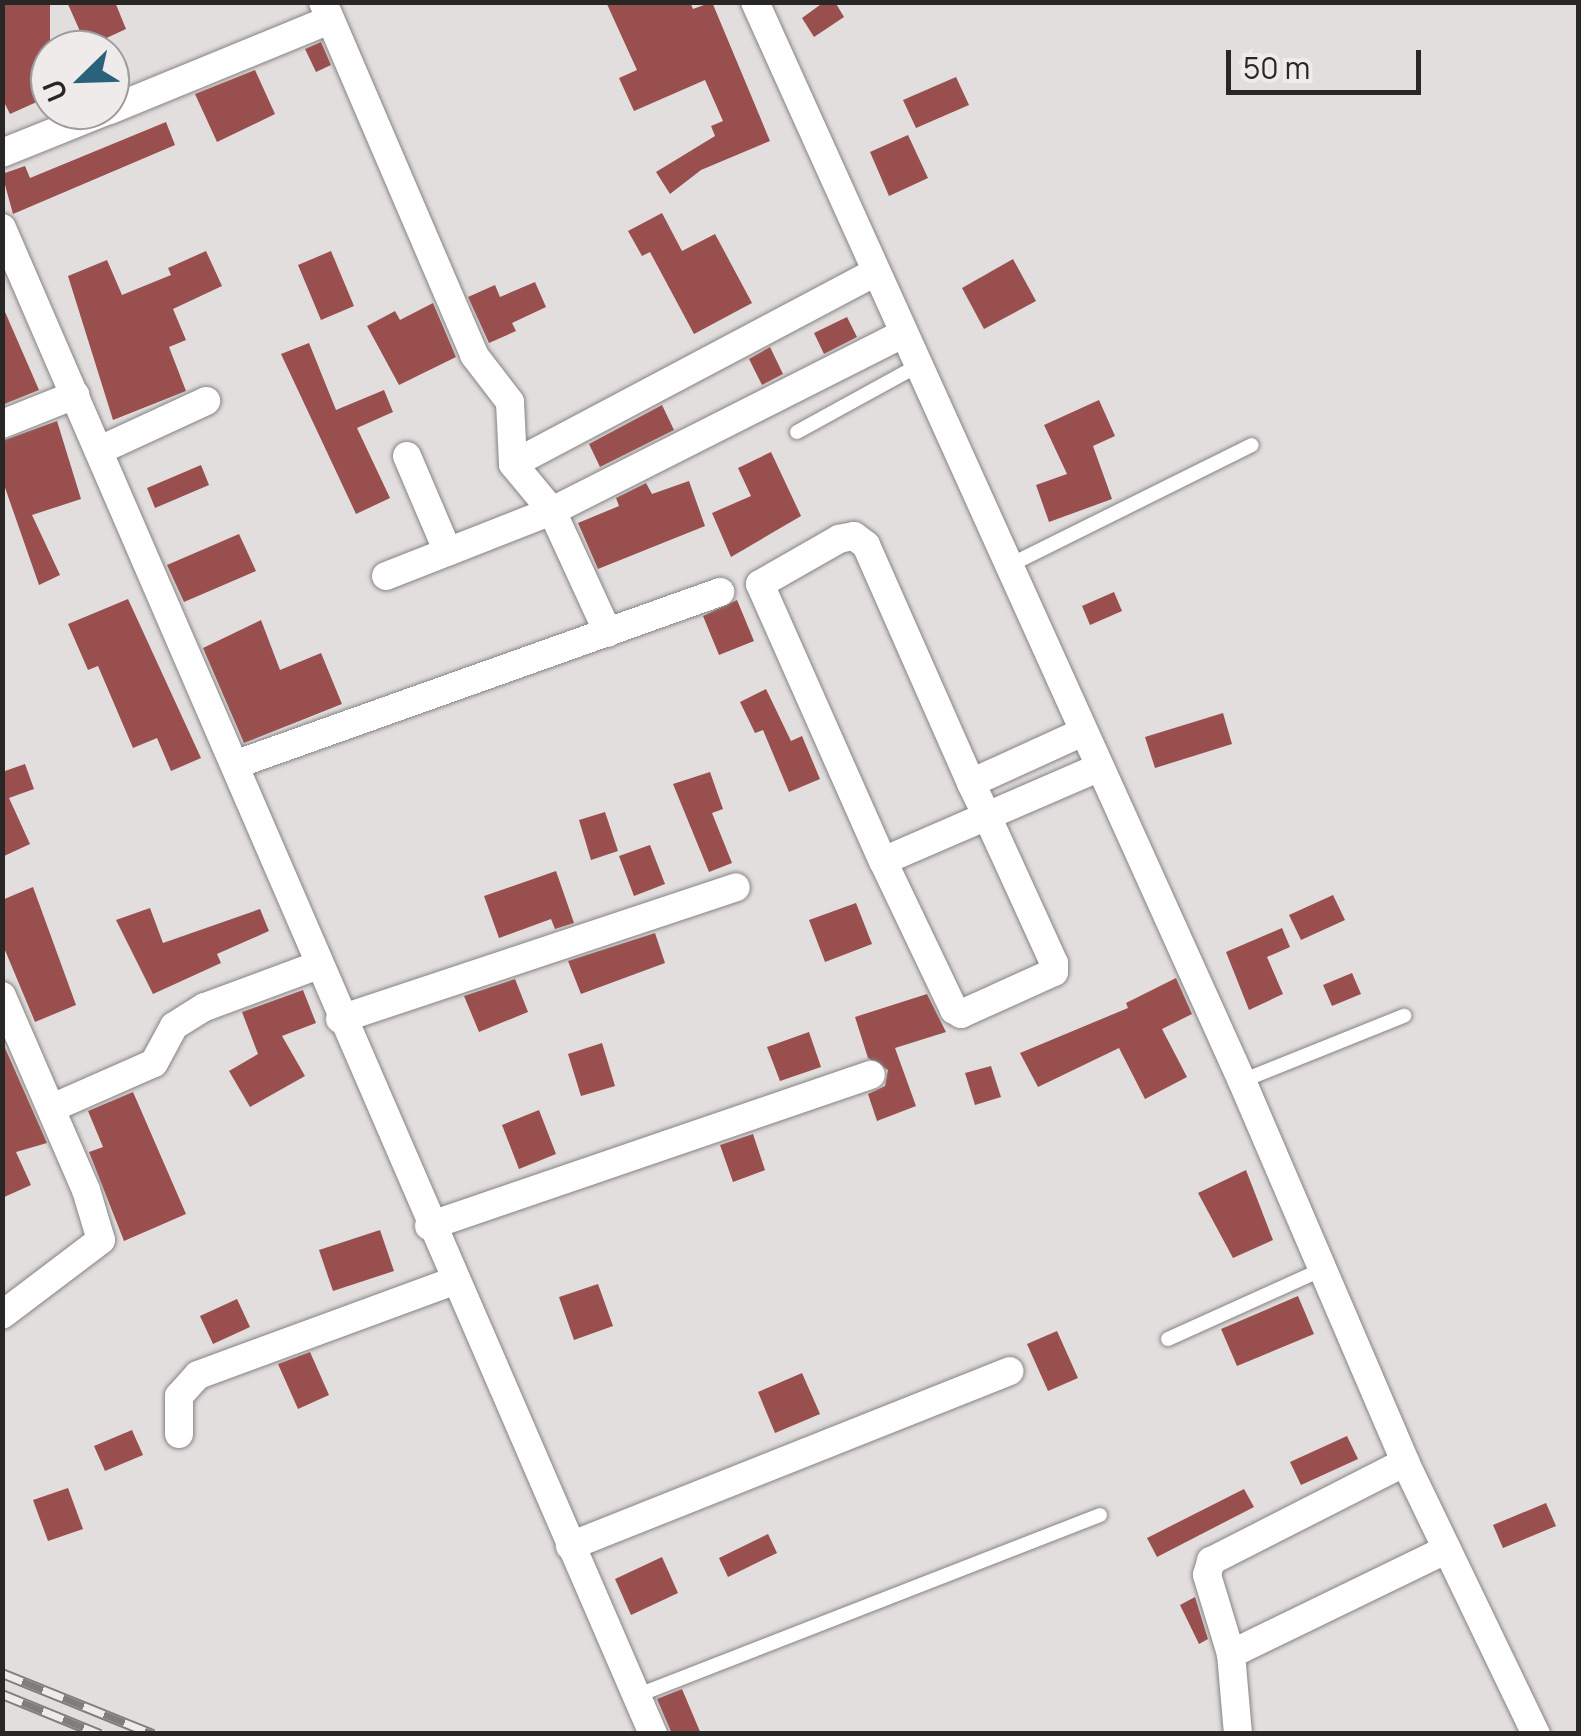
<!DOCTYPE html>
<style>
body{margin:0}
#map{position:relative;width:1581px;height:1736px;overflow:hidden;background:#e1dedd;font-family:Manrope,sans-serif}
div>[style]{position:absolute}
.building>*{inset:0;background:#994f4e}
.roads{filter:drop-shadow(0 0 2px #878383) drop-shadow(0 0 2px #878383)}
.service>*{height:14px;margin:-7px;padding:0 7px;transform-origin:7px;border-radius:7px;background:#fff}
.minor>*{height:28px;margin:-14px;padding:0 14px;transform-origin:14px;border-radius:14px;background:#fff}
.rail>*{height:11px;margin-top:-5.5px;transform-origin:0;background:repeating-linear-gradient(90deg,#efebea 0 22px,#807e7d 0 44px);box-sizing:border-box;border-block:2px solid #807e7d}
span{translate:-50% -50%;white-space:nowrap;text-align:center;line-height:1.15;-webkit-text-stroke:10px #efebea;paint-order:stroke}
.frame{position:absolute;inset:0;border:5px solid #282726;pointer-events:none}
.north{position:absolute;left:30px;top:30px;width:100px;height:100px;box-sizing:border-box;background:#efebea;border:2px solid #9f9d9c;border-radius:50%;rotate:247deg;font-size:28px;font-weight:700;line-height:40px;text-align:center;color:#282726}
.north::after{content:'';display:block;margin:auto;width:35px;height:45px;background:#2a617b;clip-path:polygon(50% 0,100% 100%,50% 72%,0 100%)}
.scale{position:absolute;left:1226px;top:50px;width:195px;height:45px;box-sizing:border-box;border:5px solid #282726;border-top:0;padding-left:12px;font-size:30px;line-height:35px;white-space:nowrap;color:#282726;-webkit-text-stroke:8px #efebea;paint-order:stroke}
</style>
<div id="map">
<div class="building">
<i style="clip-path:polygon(2px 2px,50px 2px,50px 96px,10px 114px,2px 98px)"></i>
<i style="clip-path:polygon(67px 2px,115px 2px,126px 29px,87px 47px)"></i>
<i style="clip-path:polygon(606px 2px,690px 2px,693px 9px,712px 2px,770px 141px,701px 170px,670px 194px,656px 172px,715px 136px,711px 126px,723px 121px,705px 80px,634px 111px,619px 78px,637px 70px)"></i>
<i style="clip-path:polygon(824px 2px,835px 2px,844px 17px,814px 37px,802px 18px)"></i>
<i style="clip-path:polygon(321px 42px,331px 65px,316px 72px,305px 49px)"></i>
<i style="clip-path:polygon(255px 70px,275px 114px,217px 142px,195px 94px)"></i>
<i style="clip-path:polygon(956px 77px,969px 105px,916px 128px,903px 100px)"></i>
<i style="clip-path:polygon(166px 122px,175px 145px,13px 214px,2px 174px,25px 166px,30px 178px)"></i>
<i style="clip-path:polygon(908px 135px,928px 178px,889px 196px,870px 152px)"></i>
<i style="clip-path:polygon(662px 213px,682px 251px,715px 234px,752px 303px,694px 334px,650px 252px,642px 256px,628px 231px)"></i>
<i style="clip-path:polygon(206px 251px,222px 286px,173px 309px,186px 340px,169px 347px,186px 391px,113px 420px,68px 276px,107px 260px,122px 295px,171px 275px,168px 268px)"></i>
<i style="clip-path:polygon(331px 251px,354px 306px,321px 320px,298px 265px)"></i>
<i style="clip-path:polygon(1013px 259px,1036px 301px,984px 329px,962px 288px)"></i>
<i style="clip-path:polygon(535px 282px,546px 307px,512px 323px,516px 331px,489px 343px,468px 297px,495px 285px,500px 297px)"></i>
<i style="clip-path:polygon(433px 303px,456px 357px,399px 385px,367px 326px,395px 311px,400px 320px)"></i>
<i style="clip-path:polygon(2px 305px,39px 390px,2px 405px)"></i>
<i style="clip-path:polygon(847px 317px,857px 337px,824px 354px,814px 333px)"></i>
<i style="clip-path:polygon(309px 343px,336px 410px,384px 390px,393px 412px,357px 428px,390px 498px,356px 514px,281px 354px)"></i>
<i style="clip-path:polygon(770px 347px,783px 374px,762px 385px,749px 359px)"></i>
<i style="clip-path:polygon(1099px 400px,1115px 436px,1093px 446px,1112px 499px,1049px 522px,1036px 485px,1067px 474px,1044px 425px)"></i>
<i style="clip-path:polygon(662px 405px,674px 430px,600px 467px,589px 444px)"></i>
<i style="clip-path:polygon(57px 421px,81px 499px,32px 515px,60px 575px,39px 585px,2px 479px,2px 441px)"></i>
<i style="clip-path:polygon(771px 452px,801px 516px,731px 557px,712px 513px,751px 496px,738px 468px)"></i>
<i style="clip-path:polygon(201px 465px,209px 485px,155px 508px,147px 488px)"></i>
<i style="clip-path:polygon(689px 481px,705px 526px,598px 569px,578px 523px,619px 506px,616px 498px,646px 483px,652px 494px)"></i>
<i style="clip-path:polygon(239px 534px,256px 571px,184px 602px,167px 565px)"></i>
<i style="clip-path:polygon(1114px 592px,1122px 611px,1090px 625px,1082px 606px)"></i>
<i style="clip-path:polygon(128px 599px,201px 758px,171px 771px,157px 738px,133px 748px,98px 666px,88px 670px,68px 624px)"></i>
<i style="clip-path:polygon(737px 600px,754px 641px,719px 655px,703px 616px)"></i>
<i style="clip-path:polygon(261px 620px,280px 670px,321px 653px,342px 704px,244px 743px,203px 648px)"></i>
<i style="clip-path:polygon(766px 689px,791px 741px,802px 736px,820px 779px,789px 792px,763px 730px,755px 733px,740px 702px)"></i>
<i style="clip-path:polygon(1223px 713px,1232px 744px,1155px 768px,1145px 737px)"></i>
<i style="clip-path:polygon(25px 764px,34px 789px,9px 798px,30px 844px,2px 857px,2px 772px)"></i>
<i style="clip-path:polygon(710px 772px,723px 809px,712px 813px,732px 863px,709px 872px,673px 784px)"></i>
<i style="clip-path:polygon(605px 812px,618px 851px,591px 860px,579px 820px)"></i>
<i style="clip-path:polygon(650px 845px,665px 884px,634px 896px,619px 856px)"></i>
<i style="clip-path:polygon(556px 871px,574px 923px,555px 929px,551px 919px,499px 938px,484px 896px)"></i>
<i style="clip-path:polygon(33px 887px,76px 1005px,35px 1022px,2px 943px,2px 900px)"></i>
<i style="clip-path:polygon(1333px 895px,1345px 920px,1301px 940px,1289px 915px)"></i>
<i style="clip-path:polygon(856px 903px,872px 944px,825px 962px,809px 920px)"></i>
<i style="clip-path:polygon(150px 908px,163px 943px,260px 909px,269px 931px,217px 954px,221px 963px,153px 994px,116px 920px)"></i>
<i style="clip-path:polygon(1282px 928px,1290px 947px,1267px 957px,1283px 994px,1249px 1010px,1226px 952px)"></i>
<i style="clip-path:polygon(655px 933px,665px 963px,581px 994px,568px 961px)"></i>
<i style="clip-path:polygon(1352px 973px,1361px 994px,1332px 1006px,1323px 985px)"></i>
<i style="clip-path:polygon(1176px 978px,1192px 1014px,1162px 1029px,1187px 1077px,1145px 1099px,1119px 1048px,1038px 1087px,1020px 1053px,1128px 1008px,1126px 1003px)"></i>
<i style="clip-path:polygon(515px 979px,528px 1012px,479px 1032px,464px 996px)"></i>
<i style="clip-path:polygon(303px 990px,316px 1023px,282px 1036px,305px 1076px,250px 1107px,229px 1071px,258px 1054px,242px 1012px)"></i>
<i style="clip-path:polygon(927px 994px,946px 1032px,895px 1048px,916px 1106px,877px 1121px,868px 1094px,885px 1086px,888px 1070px,868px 1058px,855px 1017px)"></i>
<i style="clip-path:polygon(809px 1032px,821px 1067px,780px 1081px,767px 1047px)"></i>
<i style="clip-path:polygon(2px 1041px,47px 1143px,16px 1152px,31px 1185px,2px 1198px)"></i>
<i style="clip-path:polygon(602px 1043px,615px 1086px,581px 1096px,568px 1054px)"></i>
<i style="clip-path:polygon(991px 1066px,1001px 1097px,975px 1105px,965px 1073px)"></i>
<i style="clip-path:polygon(133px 1092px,186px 1214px,124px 1241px,89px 1152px,103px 1147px,88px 1111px)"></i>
<i style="clip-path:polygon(539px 1110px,556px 1154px,519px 1169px,502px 1125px)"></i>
<i style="clip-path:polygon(753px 1134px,765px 1170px,733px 1182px,720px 1145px)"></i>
<i style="clip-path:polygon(1246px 1170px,1273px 1240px,1233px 1258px,1198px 1193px)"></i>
<i style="clip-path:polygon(380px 1230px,394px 1271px,333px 1291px,319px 1250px)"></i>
<i style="clip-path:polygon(598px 1284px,613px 1326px,574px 1340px,559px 1297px)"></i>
<i style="clip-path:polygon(1298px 1296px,1314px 1334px,1237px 1366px,1221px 1329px)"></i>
<i style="clip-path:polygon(237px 1299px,250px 1327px,213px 1344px,200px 1316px)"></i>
<i style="clip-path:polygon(1057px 1331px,1078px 1378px,1048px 1391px,1027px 1344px)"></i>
<i style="clip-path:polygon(310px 1352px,329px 1395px,298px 1409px,278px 1364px)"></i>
<i style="clip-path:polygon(802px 1373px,820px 1414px,775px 1433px,758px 1392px)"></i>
<i style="clip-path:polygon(132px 1430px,143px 1455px,105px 1471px,94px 1446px)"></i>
<i style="clip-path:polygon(1347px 1436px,1358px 1459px,1301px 1485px,1290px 1462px)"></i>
<i style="clip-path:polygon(68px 1488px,83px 1529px,48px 1541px,33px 1500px)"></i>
<i style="clip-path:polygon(1244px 1489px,1254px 1507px,1157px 1557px,1147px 1538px)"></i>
<i style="clip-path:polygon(1546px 1503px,1556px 1526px,1503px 1548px,1493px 1525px)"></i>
<i style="clip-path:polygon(768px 1534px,777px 1553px,728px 1577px,719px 1558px)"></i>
<i style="clip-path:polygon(662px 1557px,678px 1593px,631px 1615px,615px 1579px)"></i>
<i style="clip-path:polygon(1195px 1597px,1208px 1639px,1199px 1644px,1180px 1605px)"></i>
<i style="clip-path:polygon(682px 1689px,701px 1734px,672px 1734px,657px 1699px)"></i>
</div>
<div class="roads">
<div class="service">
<i style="left:797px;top:432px;width:135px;rotate:-28.8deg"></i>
<i style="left:1008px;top:566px;width:272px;rotate:-26.4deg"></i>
<i style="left:1242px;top:1081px;width:175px;rotate:-21.9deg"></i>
<i style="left:1168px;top:1339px;width:170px;rotate:-24.3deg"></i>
<i style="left:636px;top:1696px;width:498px;rotate:-21.3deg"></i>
</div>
<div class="minor">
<i style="left:323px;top:2px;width:384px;rotate:66.8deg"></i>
<i style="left:474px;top:355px;width:59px;rotate:52.5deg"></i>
<i style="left:510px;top:402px;width:62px;rotate:87.2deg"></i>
<i style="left:513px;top:464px;width:61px;rotate:50.3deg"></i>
<i style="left:552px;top:511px;width:134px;rotate:65.3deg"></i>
<i style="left:755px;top:2px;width:1184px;rotate:65.71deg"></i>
<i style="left:1242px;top:1081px;width:414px;rotate:66.8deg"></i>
<i style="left:1405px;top:1462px;width:302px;rotate:64.3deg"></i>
<i style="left:110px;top:110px;width:235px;rotate:-22.3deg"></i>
<i style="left:2px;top:153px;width:115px;rotate:-21.9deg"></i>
<i style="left:2px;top:228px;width:1641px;rotate:66.62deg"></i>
<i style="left:2px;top:424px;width:79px;rotate:-21.7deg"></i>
<i style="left:100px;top:450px;width:117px;rotate:-24.8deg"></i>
<i style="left:407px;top:456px;width:104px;rotate:66.9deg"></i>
<i style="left:513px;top:464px;width:408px;rotate:-27.9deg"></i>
<i style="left:386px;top:576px;width:178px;rotate:-21.4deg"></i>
<i style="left:552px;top:511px;width:390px;rotate:-26.8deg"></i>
<i style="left:237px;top:764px;width:513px;rotate:-19.6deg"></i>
<i style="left:971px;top:783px;width:123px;rotate:-24.5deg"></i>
<i style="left:883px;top:861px;width:165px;rotate:64.5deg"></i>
<i style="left:954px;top:1010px;width:8px;rotate:30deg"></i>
<i style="left:961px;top:1014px;width:102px;rotate:-24.3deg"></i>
<i style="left:1054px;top:972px;width:9px;rotate:-90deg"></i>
<i style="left:1054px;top:963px;width:162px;rotate:-114.5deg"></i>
<i style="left:987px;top:816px;width:37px;rotate:-116deg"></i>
<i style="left:971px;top:783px;width:260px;rotate:-113.8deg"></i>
<i style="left:866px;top:545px;width:15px;rotate:-143deg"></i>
<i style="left:854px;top:536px;width:15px;rotate:169deg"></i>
<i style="left:839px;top:539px;width:91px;rotate:150.3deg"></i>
<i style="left:760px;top:584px;width:303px;rotate:66.1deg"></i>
<i style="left:883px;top:861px;width:113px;rotate:-23.4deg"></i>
<i style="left:987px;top:816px;width:123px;rotate:-23.4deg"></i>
<i style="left:2px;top:996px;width:211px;rotate:66.6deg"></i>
<i style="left:86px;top:1190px;width:52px;rotate:73.3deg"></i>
<i style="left:101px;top:1240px;width:124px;rotate:142.9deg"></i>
<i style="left:340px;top:1019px;width:417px;rotate:-18.4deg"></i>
<i style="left:52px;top:1108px;width:111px;rotate:-23.8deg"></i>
<i style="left:154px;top:1063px;width:42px;rotate:-61.6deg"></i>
<i style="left:174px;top:1026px;width:36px;rotate:-32deg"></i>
<i style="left:205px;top:1007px;width:118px;rotate:-20.3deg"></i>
<i style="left:429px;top:1226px;width:467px;rotate:-18.9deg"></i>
<i style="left:179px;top:1434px;width:38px;rotate:-90deg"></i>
<i style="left:179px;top:1396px;width:28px;rotate:-48deg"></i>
<i style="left:198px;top:1375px;width:272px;rotate:-20.2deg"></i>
<i style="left:570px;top:1546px;width:473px;rotate:-21.7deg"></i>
<i style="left:1231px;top:1654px;width:240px;rotate:-25.9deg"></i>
<i style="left:1238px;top:1734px;width:80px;rotate:-95deg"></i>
<i style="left:1231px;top:1654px;width:83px;rotate:-106.9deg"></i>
<i style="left:1207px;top:1575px;width:15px;rotate:-74deg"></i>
<i style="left:1211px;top:1561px;width:218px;rotate:-27deg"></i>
</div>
</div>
<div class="rail">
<i style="left:2px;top:1673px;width:163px;rotate:22deg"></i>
<i style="left:2px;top:1694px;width:106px;rotate:22.2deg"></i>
</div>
<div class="frame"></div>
<div class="north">U</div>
<div class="scale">50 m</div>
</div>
